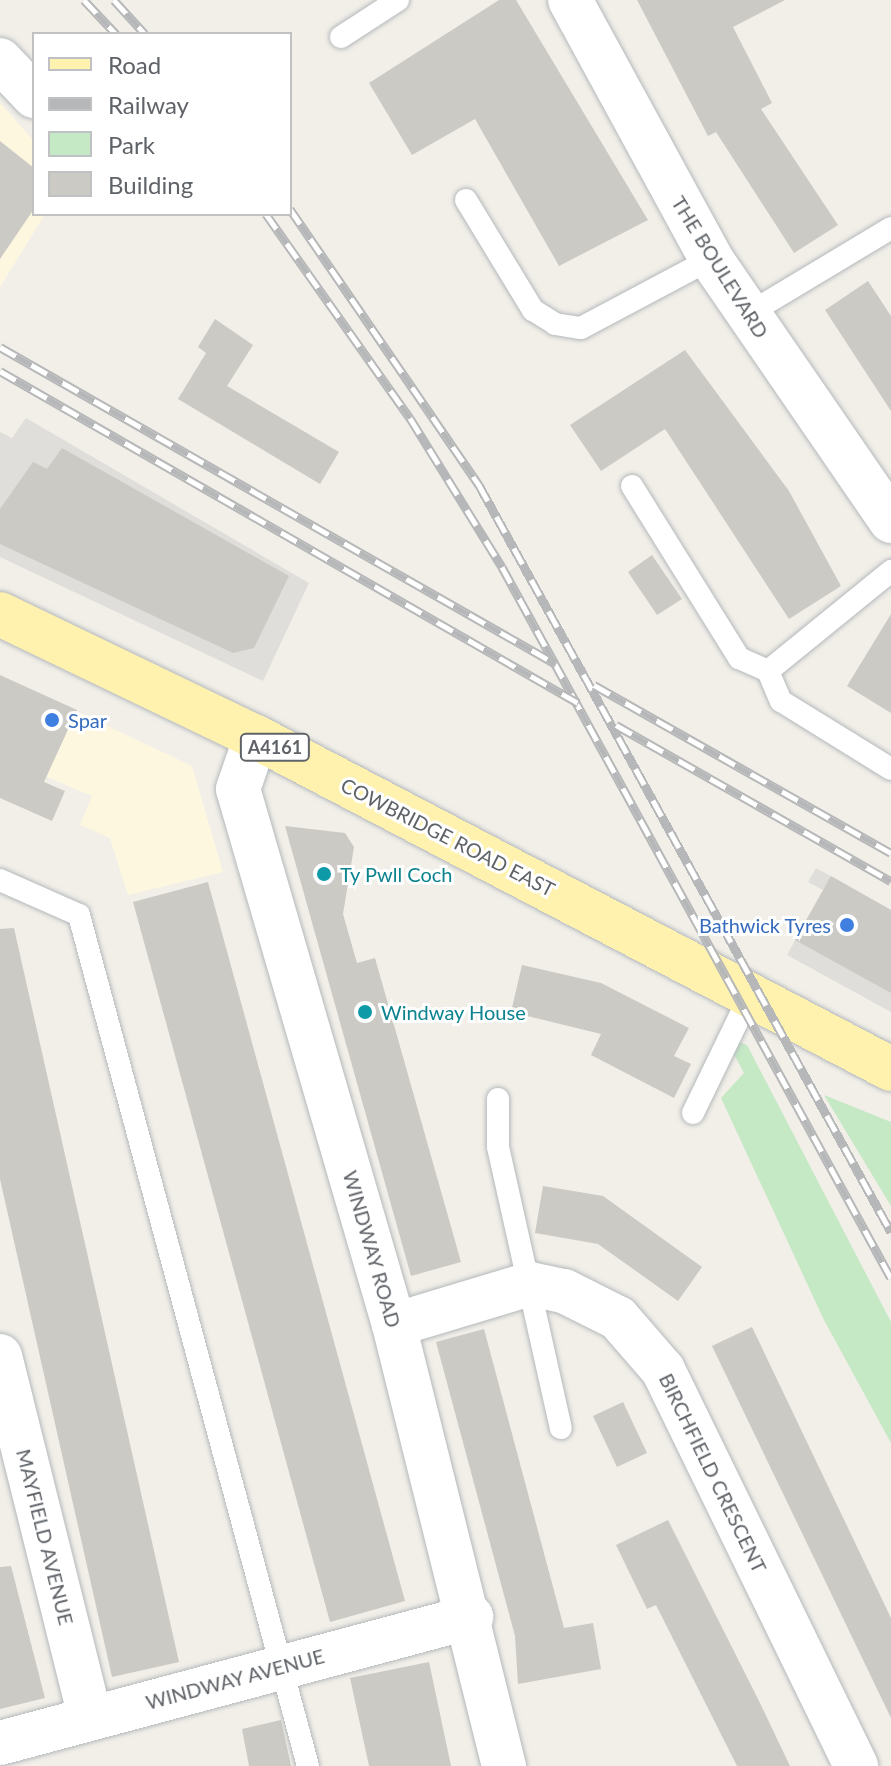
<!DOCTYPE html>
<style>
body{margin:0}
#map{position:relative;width:891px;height:1766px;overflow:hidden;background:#f1efe8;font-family:Lato,sans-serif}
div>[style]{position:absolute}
.commercial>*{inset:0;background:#fef7e0}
.industrial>*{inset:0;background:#e0deda}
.green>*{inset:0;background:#c5e8c5}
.building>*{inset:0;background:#cccac5}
.roads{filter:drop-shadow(0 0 2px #b5b8bc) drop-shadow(0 0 2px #b5b8bc)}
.service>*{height:22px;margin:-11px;padding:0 11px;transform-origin:11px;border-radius:11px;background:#fff}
.minor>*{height:44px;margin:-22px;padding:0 22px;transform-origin:22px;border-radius:22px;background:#fff}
.primary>*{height:44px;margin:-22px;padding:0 22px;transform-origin:22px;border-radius:22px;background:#fff2af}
.rail>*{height:9px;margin-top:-4.5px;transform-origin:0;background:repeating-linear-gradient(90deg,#fff 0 18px,#b6b7b8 0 36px);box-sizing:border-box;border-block:2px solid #b6b7b8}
.dots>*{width:22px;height:22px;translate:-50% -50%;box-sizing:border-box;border:4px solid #fff;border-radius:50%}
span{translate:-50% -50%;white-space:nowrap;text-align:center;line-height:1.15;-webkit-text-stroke:6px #fff;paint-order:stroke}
.shield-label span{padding:2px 6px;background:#fff;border:2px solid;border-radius:6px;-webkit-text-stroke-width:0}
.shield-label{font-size:18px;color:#5f6368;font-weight:700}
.street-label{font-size:20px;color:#5f6368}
.shop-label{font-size:20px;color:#366cbe}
.left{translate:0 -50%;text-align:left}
.right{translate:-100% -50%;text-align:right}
.culture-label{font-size:20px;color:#0d838f}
.legend{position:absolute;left:32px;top:32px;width:260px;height:184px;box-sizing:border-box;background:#fff;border:2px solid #bfc1c3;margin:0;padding:10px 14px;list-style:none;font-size:24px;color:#5f6368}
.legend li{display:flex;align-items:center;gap:16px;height:40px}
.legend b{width:40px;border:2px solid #bfc1c3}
</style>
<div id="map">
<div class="commercial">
<i style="clip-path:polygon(0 103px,34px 141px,34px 214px,45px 214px,0 287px)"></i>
<i style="clip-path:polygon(0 675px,192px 766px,223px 872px,128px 895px,110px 838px,80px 825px,92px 796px,40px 774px)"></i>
</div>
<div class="industrial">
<i style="clip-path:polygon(26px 418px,309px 583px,263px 681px,0 557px,0 432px,12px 438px)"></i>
<i style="clip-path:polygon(816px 868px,891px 910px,891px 1012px,787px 955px,823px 890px,808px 882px)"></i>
</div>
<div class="green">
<i style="clip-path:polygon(724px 1036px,747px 1045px,891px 1322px,891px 1443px,824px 1320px,721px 1098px,744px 1073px)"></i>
<i style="clip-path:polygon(824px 1095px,891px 1122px,891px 1206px)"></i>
</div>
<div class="building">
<i style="clip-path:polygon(499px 0,516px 0,648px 220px,559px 266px,475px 119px,412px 155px,369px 83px)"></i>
<i style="clip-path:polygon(637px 0,785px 0,733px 27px,772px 103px,761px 109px,838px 225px,794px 253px,716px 132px,708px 136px)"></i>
<i style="clip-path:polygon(0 141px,34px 168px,34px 209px,0 259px)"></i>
<i style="clip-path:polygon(868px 281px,891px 316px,891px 411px,825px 310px)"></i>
<i style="clip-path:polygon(215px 319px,253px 345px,227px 386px,339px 452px,320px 484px,178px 399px,206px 353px,198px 347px)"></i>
<i style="clip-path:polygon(685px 350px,789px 491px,841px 586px,789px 619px,665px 429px,601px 471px,570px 425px)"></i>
<i style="clip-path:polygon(62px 448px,289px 576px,254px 648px,233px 653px,0 544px,0 509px,33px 462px,47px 469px)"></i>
<i style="clip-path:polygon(652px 555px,682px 599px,657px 615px,628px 572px)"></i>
<i style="clip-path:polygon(891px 614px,891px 713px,847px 686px)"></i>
<i style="clip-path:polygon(0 675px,77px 710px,44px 782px,65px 791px,52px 821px,0 798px)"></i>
<i style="clip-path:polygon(285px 826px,345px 833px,354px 847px,343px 914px,357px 963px,375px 958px,461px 1262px,411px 1276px)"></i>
<i style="clip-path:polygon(831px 876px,891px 910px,891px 993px,795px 940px)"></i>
<i style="clip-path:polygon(208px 882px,405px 1601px,330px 1622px,133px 902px)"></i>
<i style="clip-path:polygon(14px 928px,179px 1662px,112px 1677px,0 1179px,0 929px)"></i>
<i style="clip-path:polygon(522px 965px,601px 983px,689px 1028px,674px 1056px,691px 1064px,674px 1098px,591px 1055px,601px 1034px,511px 1012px)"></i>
<i style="clip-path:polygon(543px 1186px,603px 1196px,702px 1267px,678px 1301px,598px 1244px,535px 1233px)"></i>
<i style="clip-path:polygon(752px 1327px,891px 1618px,891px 1718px,712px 1346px)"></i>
<i style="clip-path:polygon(484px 1329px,564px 1628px,593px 1623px,601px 1669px,518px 1684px,515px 1636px,436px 1342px)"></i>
<i style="clip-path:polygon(623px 1402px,647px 1453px,617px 1467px,593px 1416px)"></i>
<i style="clip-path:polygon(668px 1520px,760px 1703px,790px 1766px,737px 1766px,656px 1605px,647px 1609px,616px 1545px)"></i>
<i style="clip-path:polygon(11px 1566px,45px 1698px,0 1709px,0 1567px)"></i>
<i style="clip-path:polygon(429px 1662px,451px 1766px,369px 1766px,350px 1678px)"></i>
<i style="clip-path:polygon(281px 1720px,291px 1766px,249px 1766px,242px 1729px)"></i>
</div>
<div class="roads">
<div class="service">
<i style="left:341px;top:37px;width:68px;rotate:-33deg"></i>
<i style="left:466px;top:200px;width:129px;rotate:58.7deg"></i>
<i style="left:533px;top:310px;width:26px;rotate:32deg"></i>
<i style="left:555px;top:324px;width:26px;rotate:9deg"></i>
<i style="left:581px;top:328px;width:147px;rotate:-28deg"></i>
<i style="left:748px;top:314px;width:167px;rotate:-31deg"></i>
<i style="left:632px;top:486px;width:203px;rotate:58.1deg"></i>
<i style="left:739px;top:658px;width:32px;rotate:24deg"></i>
<i style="left:768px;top:671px;width:159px;rotate:-39.1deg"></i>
<i style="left:768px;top:671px;width:33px;rotate:67deg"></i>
<i style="left:781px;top:701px;width:129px;rotate:31.7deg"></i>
<i style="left:0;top:880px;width:86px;rotate:23.9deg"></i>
<i style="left:79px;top:915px;width:881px;rotate:74.94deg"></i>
<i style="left:498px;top:1099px;width:48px;rotate:90deg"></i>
<i style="left:498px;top:1147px;width:288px;rotate:77.4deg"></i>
<i style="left:693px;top:1113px;width:129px;rotate:-64.2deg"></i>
</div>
<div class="minor">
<i style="left:570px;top:0;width:295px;rotate:61.4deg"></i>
<i style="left:711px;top:259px;width:318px;rotate:55.5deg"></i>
<i style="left:0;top:60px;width:50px;rotate:46.6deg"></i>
<i style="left:256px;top:737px;width:55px;rotate:109.1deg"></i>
<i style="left:238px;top:789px;width:558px;rotate:73.77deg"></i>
<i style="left:394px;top:1325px;width:455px;rotate:76deg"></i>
<i style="left:394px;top:1325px;width:142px;rotate:-16.8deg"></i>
<i style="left:530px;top:1284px;width:35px;rotate:12deg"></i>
<i style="left:564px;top:1291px;width:60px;rotate:26.6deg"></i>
<i style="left:618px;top:1318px;width:69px;rotate:49.1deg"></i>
<i style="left:663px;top:1370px;width:441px;rotate:64deg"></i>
<i style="left:0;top:1356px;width:373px;rotate:76deg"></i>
<i style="left:0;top:1743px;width:488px;rotate:-15deg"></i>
</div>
<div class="primary">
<i style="left:0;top:614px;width:284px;rotate:25.7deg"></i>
<i style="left:256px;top:737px;width:717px;rotate:27.6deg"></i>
</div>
</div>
<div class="rail">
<i style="left:84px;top:0;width:47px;rotate:46.7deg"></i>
<i style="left:114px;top:0;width:46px;rotate:47.6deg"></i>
<i style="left:290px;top:209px;width:335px;rotate:55.6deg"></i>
<i style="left:479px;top:485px;width:853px;rotate:61.12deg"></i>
<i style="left:266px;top:214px;width:250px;rotate:54.8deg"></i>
<i style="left:410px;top:418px;width:175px;rotate:58.3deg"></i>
<i style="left:502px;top:567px;width:810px;rotate:61.32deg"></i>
<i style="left:0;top:347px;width:640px;rotate:29.69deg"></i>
<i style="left:0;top:371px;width:667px;rotate:29.87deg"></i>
<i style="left:594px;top:685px;width:341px;rotate:29.5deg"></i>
<i style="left:616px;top:725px;width:316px;rotate:29.6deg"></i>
</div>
<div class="dots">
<i style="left:52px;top:720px;background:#3f7fe0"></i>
<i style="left:324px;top:874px;background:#0f9aa8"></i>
<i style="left:847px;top:925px;background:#3f7fe0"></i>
<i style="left:365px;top:1012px;background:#0f9aa8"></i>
</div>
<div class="shield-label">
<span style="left:275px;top:747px">A4161</span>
</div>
<div class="street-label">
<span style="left:720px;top:267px;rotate:58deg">THE BOULEVARD</span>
<span style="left:448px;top:837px;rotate:27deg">COWBRIDGE ROAD EAST</span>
<span style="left:372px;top:1249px;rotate:74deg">WINDWAY ROAD</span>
<span style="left:713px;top:1473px;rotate:64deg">BIRCHFIELD CRESCENT</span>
<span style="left:45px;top:1537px;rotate:76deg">MAYFIELD AVENUE</span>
<span style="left:235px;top:1679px;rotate:-15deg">WINDWAY AVENUE</span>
</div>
<div class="shop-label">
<span class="left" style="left:68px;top:720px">Spar</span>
<span class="right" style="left:831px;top:925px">Bathwick Tyres</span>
</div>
<div class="culture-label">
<span class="left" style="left:340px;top:874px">Ty Pwll Coch</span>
<span class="left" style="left:381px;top:1012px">Windway House</span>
</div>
<ul class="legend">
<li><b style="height:10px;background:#fff2af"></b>Road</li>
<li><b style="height:10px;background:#b6b7b8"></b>Railway</li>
<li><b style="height:22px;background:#c5e8c5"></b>Park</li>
<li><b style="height:22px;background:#cccac5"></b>Building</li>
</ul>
</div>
